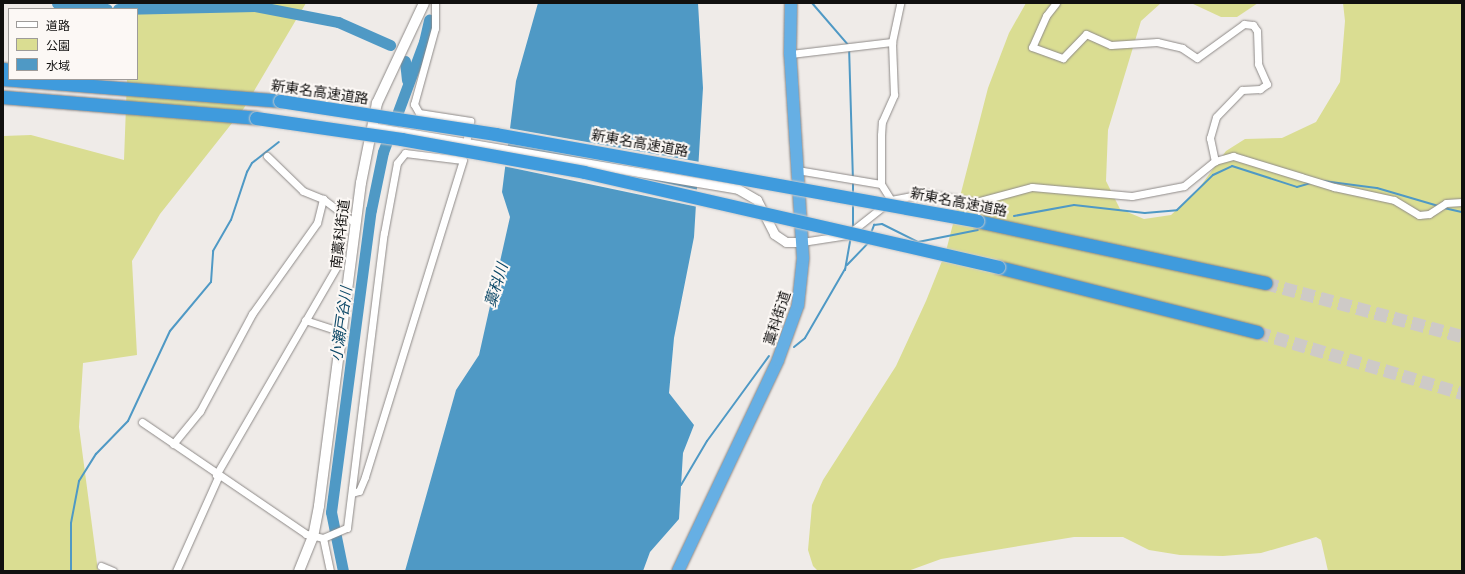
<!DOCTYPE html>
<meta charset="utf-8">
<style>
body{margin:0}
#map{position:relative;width:1465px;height:574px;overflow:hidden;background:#efebe8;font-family:"IBM Plex Sans","Noto Sans JP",sans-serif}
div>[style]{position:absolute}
.green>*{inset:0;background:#dadd92}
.water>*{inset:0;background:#4f99c5}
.pier>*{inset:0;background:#efebe8}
.stream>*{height:2px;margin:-1px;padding:0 1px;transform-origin:1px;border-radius:1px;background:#4f99c5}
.river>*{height:11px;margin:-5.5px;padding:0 5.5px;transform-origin:5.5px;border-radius:5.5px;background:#4f99c5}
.motorway-tunnel>*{height:13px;margin-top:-6.5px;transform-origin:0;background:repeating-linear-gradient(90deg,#cecac7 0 13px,transparent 0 19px)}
.roads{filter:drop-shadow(0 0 1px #8e8a88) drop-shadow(0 0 1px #8e8a88)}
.minor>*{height:7px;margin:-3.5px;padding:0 3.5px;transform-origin:3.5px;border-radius:3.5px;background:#fff}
.tertiary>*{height:9px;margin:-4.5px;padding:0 4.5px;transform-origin:4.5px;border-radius:4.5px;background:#fff}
.secondary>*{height:10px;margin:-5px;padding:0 5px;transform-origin:5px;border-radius:5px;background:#fff}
.trunk>*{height:12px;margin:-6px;padding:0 6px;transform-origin:6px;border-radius:6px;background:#66afe4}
.motorway>*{height:13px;margin:-6.5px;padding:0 6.5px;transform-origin:6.5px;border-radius:6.5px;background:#3f9bdd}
.bridges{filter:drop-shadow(0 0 1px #cbcaca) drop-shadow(0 0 1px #cbcaca)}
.motorway-bridge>*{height:13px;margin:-6.5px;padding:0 6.5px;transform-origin:6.5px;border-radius:6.5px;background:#3f9bdd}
span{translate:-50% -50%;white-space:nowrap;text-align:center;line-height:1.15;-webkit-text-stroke:4px #fcf8f5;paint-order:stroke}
.street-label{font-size:14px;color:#11100f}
.water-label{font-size:15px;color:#0c4867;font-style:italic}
.frame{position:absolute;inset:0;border:4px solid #11100f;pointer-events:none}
.legend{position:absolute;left:8px;top:8px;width:130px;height:72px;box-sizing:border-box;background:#fcf8f5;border:1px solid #9e9b99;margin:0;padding:5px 7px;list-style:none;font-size:12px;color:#11100f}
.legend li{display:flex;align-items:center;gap:8px;height:20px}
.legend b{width:20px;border:1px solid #9e9b99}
</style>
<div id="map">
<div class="green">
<i style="clip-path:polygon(129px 3px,306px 3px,244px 108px,160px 214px,132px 261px,137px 355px,83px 363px,79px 427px,98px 571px,3px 571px,3px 136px,31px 135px,124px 160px,127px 79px,137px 79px,137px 9px,129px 9px)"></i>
<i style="clip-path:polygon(1026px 3px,1161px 3px,1141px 21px,1108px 130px,1106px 181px,1120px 209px,1144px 219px,1171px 215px,1197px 191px,1226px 151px,1245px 139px,1282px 138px,1316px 122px,1340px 82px,1345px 21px,1343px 3px,1462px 3px,1462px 571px,1328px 571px,1321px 540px,1316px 537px,1261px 553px,1223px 556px,1180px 555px,1149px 550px,1123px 537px,1074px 537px,941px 559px,908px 571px,818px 571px,813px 566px,808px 550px,812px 505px,823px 480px,896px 366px,926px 301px,946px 251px,988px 88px,1009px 33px)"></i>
<i style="clip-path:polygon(1191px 3px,1258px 3px,1237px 17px,1221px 17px)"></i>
</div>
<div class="water">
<i style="clip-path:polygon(538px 3px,698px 3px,703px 88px,694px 237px,674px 338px,669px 393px,694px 425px,683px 453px,679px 519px,650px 552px,643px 571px,405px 571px,456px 390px,479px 355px,510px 217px,502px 192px,516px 81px)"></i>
</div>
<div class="pier">
<i style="clip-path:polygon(508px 128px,700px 162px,699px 179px,506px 143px)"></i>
<i style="clip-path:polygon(505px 150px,699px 190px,698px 207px,503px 166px)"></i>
</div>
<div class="stream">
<i style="left:812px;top:3px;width:57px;rotate:49.3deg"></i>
<i style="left:849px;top:46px;width:131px;rotate:88.3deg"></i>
<i style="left:1323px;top:181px;width:54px;rotate:7.4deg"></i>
<i style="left:1377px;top:188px;width:64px;rotate:16.4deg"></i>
<i style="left:853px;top:182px;width:11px;rotate:90deg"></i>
<i style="left:1444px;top:208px;width:18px;rotate:13deg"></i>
<i style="left:1014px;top:216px;width:61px;rotate:-10.4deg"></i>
<i style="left:1074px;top:205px;width:71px;rotate:6.4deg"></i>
<i style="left:1145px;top:213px;width:32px;rotate:-5deg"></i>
<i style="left:1177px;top:210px;width:50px;rotate:-44.2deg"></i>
<i style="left:1213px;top:175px;width:21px;rotate:-25deg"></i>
<i style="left:1232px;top:166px;width:68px;rotate:17.9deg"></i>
<i style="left:1297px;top:187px;width:15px;rotate:-16deg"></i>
<i style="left:853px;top:227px;width:23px;rotate:-90deg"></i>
<i style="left:871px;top:233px;width:9px;rotate:-69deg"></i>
<i style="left:874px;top:225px;width:8px;rotate:-7deg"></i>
<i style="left:882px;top:224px;width:40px;rotate:26.6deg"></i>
<i style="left:918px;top:242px;width:61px;rotate:-11.3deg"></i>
<i style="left:847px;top:265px;width:30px;rotate:-46deg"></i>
<i style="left:845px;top:270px;width:34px;rotate:-80deg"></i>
<i style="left:794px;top:347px;width:14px;rotate:-39deg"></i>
<i style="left:805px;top:338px;width:80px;rotate:-59.9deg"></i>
<i style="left:681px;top:485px;width:51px;rotate:-59.4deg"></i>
<i style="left:707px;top:441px;width:105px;rotate:-53.9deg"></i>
<i style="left:71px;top:571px;width:48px;rotate:-90deg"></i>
<i style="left:71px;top:523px;width:43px;rotate:-79.2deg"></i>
<i style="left:79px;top:481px;width:32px;rotate:-58deg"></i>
<i style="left:96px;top:454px;width:46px;rotate:-45.9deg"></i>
<i style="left:128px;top:421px;width:99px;rotate:-65deg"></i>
<i style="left:170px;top:331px;width:64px;rotate:-50.1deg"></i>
<i style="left:211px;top:282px;width:31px;rotate:-86deg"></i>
<i style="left:213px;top:251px;width:36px;rotate:-60deg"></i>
<i style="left:231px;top:220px;width:51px;rotate:-71.6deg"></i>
<i style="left:247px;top:172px;width:10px;rotate:-61deg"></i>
<i style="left:252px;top:163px;width:34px;rotate:-38deg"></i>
</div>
<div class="river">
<i style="left:57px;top:3px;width:50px;rotate:6.8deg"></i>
<i style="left:118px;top:9px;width:137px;rotate:-1.3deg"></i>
<i style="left:255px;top:6px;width:85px;rotate:10.9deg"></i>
<i style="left:338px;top:22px;width:57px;rotate:23.9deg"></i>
<i style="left:405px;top:61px;width:19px;rotate:84deg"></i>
<i style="left:343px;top:571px;width:60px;rotate:-101.5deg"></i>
<i style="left:331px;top:512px;width:305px;rotate:-82.5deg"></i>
<i style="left:371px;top:210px;width:59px;rotate:-78.3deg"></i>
<i style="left:383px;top:152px;width:117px;rotate:-69.6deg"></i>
<i style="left:424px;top:42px;width:23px;rotate:-77deg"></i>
</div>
<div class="motorway-tunnel">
<i style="left:1265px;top:283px;width:204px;rotate:15.1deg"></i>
<i style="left:1257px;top:332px;width:214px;rotate:16.6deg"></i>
</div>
<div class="roads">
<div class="minor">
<i style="left:435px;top:3px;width:25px;rotate:90deg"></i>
<i style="left:435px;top:28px;width:79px;rotate:105.4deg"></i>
<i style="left:414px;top:104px;width:10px;rotate:61deg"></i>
<i style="left:419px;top:113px;width:52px;rotate:8.9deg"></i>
<i style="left:470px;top:121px;width:27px;rotate:100deg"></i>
<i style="left:1056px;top:3px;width:16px;rotate:128deg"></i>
<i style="left:1046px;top:16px;width:34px;rotate:114deg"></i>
<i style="left:1032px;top:47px;width:33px;rotate:20deg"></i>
<i style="left:1063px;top:58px;width:33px;rotate:-46deg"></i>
<i style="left:1086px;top:34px;width:27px;rotate:24deg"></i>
<i style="left:1111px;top:45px;width:46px;rotate:-3.7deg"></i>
<i style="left:1157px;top:42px;width:26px;rotate:13deg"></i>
<i style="left:1182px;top:48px;width:18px;rotate:34deg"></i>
<i style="left:1197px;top:58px;width:58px;rotate:-35.9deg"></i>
<i style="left:1244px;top:24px;width:9px;rotate:6deg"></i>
<i style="left:1253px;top:25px;width:7px;rotate:56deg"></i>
<i style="left:1257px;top:31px;width:33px;rotate:88deg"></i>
<i style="left:1258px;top:64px;width:22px;rotate:66deg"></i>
<i style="left:1267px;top:84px;width:9px;rotate:144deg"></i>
<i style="left:1260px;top:89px;width:18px;rotate:177deg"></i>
<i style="left:1242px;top:90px;width:37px;rotate:134deg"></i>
<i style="left:1216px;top:117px;width:22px;rotate:106deg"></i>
<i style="left:1210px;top:138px;width:24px;rotate:78deg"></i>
<i style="left:790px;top:54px;width:103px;rotate:-6.7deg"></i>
<i style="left:267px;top:156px;width:50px;rotate:44.2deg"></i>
<i style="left:303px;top:191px;width:22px;rotate:22deg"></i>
<i style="left:323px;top:199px;width:40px;rotate:37deg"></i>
<i style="left:797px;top:170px;width:85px;rotate:9.5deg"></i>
<i style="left:891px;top:200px;width:36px;rotate:-11deg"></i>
<i style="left:926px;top:193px;width:51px;rotate:10.2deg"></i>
<i style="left:976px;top:202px;width:58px;rotate:-15deg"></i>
<i style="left:1032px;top:187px;width:100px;rotate:5.1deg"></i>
<i style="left:1132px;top:196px;width:53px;rotate:-10.9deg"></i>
<i style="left:1184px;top:186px;width:40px;rotate:-39deg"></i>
<i style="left:1215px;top:161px;width:19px;rotate:-16deg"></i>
<i style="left:1233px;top:156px;width:106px;rotate:17.1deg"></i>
<i style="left:1334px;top:187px;width:61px;rotate:12.2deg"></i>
<i style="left:1394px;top:200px;width:29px;rotate:31deg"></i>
<i style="left:1419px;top:215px;width:10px;rotate:-6deg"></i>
<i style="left:1429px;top:214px;width:20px;rotate:-33deg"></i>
<i style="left:1446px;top:203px;width:16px;rotate:-4deg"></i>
<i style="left:802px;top:242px;width:46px;rotate:-8.8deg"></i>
<i style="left:847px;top:235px;width:56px;rotate:-38.5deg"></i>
<i style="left:891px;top:200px;width:19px;rotate:-122deg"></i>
<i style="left:881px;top:184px;width:49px;rotate:-90deg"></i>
<i style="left:881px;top:135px;width:13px;rotate:-86deg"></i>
<i style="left:882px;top:122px;width:30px;rotate:-66deg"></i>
<i style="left:894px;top:95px;width:53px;rotate:-92.2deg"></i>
<i style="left:892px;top:42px;width:40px;rotate:-78deg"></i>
<i style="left:305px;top:320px;width:39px;rotate:18deg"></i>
<i style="left:142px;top:422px;width:199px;rotate:34.3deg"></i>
<i style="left:306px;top:534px;width:17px;rotate:13deg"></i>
<i style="left:323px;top:538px;width:26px;rotate:-23deg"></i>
<i style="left:347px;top:528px;width:297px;rotate:-82.9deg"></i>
<i style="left:384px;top:233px;width:71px;rotate:-79.5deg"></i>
<i style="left:397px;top:163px;width:13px;rotate:-51deg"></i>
<i style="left:405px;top:153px;width:58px;rotate:6.9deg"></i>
<i style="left:463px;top:160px;width:332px;rotate:107.2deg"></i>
<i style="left:365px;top:477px;width:15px;rotate:113deg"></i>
<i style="left:359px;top:491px;width:7px;rotate:164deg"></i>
<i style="left:173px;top:444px;width:43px;rotate:-50.7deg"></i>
<i style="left:200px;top:411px;width:110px;rotate:-61.8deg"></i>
<i style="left:252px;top:314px;width:112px;rotate:-54.5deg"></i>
<i style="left:317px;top:223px;width:25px;rotate:-76deg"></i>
<i style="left:216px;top:475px;width:251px;rotate:-59.9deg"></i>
<i style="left:323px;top:538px;width:34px;rotate:78deg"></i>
<i style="left:101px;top:566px;width:13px;rotate:23deg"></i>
<i style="left:176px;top:571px;width:103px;rotate:-65.9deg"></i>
</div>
<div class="tertiary">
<i style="left:372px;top:127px;width:371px;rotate:9.6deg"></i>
<i style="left:738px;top:189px;width:22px;rotate:30deg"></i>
<i style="left:757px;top:200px;width:38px;rotate:63deg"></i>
<i style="left:774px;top:234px;width:14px;rotate:34deg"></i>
<i style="left:786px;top:242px;width:16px"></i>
</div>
<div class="secondary">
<i style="left:299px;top:571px;width:37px;rotate:-68deg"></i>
<i style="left:313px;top:537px;width:32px;rotate:-79deg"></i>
<i style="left:319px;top:506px;width:326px;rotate:-82.6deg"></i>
<i style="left:361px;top:183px;width:82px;rotate:-78.7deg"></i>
<i style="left:377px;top:103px;width:110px;rotate:-64.8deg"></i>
</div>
<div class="trunk">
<i style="left:678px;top:571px;width:233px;rotate:-64.6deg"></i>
<i style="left:778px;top:360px;width:59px;rotate:-70deg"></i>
<i style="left:798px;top:305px;width:47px;rotate:-83.9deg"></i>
<i style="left:803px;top:258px;width:204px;rotate:-93.6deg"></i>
<i style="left:790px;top:54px;width:51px;rotate:-88.9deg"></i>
</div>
<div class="motorway">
<i style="left:3px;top:69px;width:6px;rotate:9deg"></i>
<i style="left:3px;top:79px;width:278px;rotate:4.5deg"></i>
<i style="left:3px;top:97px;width:254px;rotate:4.7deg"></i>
<i style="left:977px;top:221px;width:295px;rotate:12.1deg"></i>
<i style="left:998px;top:267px;width:267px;rotate:14.1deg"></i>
</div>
</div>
<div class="bridges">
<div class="motorway-bridge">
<i style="left:280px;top:101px;width:218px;rotate:8.7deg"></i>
<i style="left:495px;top:134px;width:490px;rotate:10.2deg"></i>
<i style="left:256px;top:118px;width:147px;rotate:8.2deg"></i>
<i style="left:401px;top:139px;width:186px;rotate:10.2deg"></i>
<i style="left:584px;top:172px;width:425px;rotate:12.9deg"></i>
</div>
</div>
<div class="street-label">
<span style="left:320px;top:92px;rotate:8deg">新東名高速道路</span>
<span style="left:640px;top:143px;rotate:10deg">新東名高速道路</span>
<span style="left:959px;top:202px;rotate:11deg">新東名高速道路</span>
<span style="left:340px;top:234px;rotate:-83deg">南藁科街道</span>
<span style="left:777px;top:318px;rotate:-72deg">藁科街道</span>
</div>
<div class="water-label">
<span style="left:496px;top:285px;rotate:-73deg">藁科川</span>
<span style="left:341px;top:324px;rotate:-82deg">小瀬戸谷川</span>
</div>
<div class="frame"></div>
<ul class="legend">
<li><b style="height:5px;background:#fff"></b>道路</li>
<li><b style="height:11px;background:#dadd92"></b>公園</li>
<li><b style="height:11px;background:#4f99c5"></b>水域</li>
</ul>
</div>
